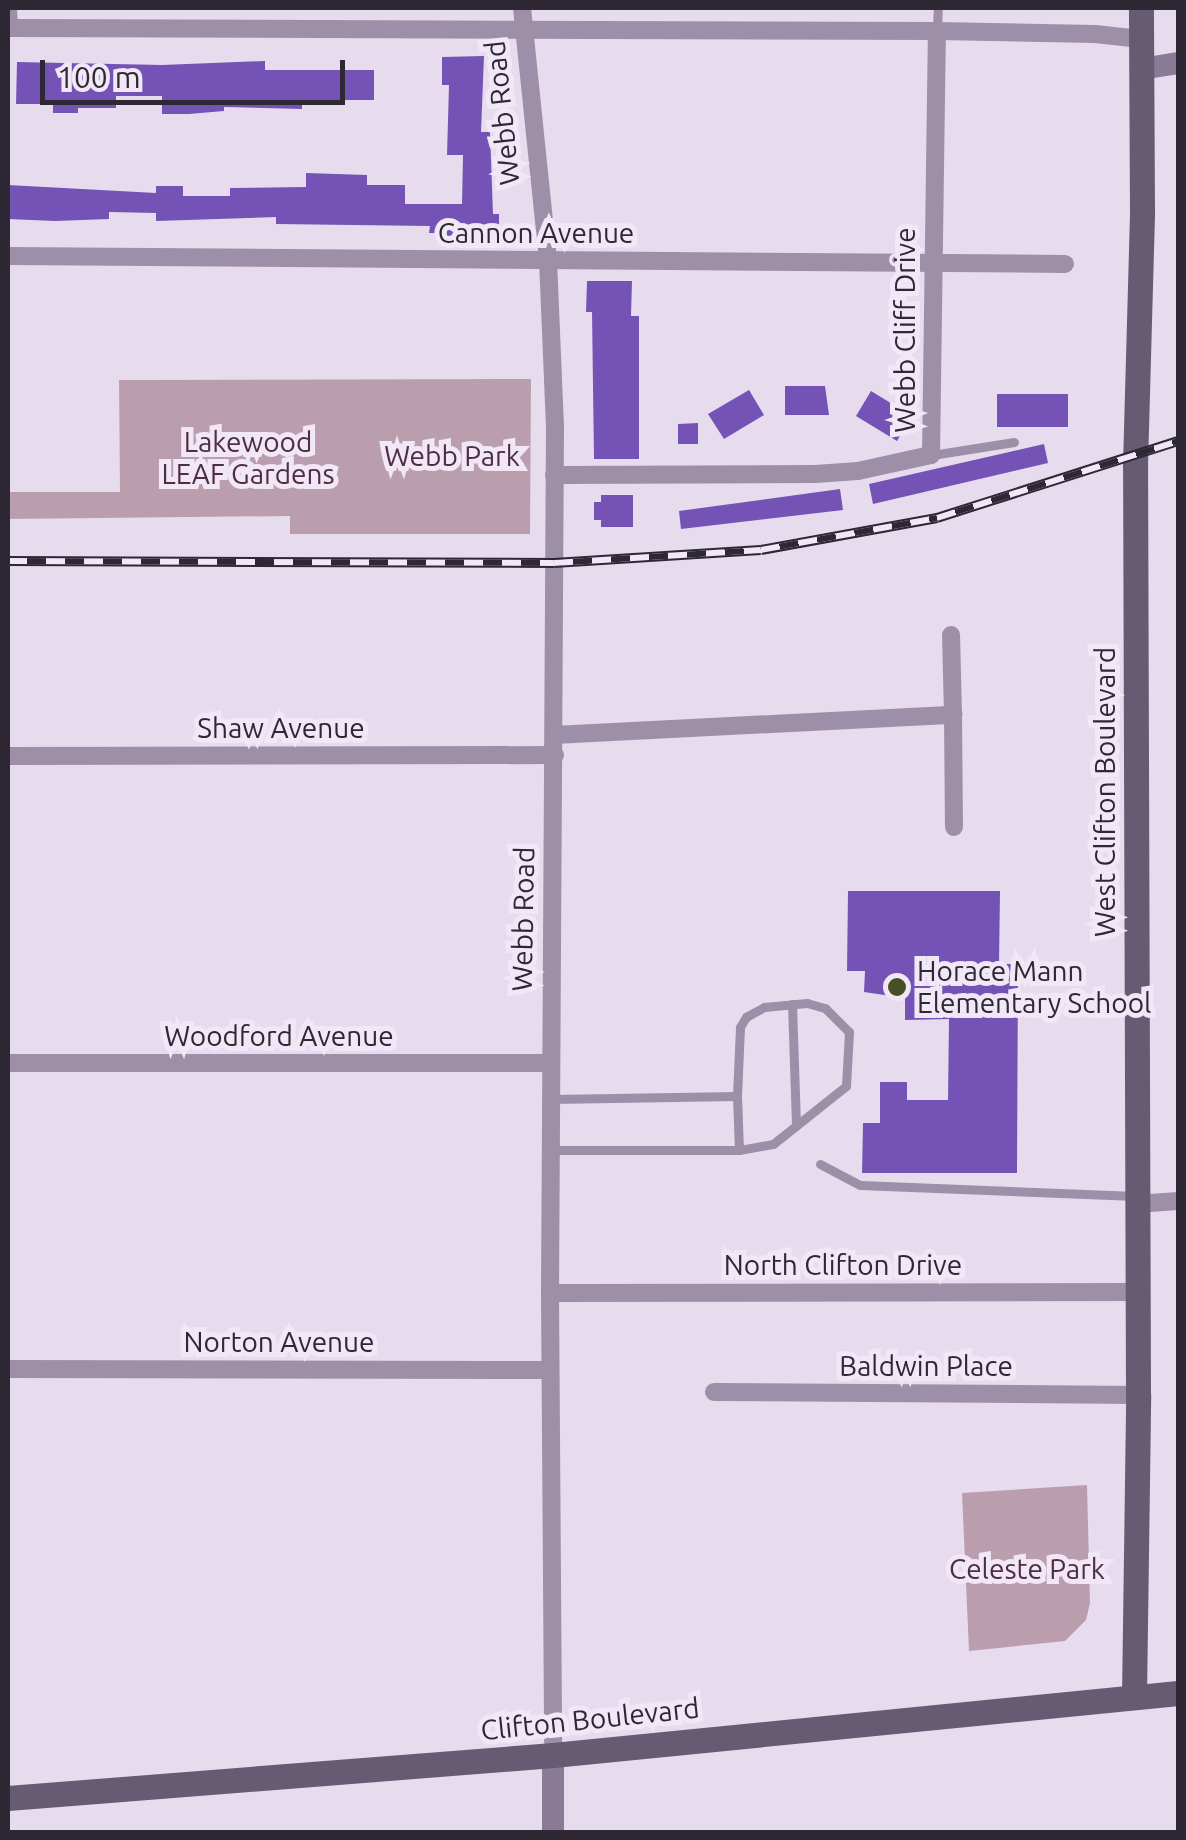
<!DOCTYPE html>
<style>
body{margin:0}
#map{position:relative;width:1186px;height:1840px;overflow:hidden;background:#e7dcee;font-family:Ubuntu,sans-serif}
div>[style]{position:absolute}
.green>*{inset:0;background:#bb9eae}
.building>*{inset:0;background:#7552b6}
.lane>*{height:9px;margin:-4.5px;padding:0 4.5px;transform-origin:4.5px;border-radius:4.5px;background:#9d8fa8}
.street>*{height:18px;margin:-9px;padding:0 9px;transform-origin:9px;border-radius:9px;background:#9d8fa8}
.secondary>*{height:22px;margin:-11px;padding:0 11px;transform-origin:11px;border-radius:11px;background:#897b98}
.primary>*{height:25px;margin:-12.5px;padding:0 12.5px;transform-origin:12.5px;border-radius:12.5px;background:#665b73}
.rail>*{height:10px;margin-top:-5px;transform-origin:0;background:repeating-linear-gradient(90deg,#f1e7f7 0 19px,#2d2833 0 38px);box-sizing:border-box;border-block:2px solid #2d2833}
.dots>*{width:28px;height:28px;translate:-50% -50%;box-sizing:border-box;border:5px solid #f1e7f7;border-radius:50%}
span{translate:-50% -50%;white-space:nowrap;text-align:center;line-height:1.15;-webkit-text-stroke:10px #f1e7f7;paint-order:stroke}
.street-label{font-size:28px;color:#2d2833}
.park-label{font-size:28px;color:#4e2f3f}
.poi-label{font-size:28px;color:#2d2833}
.left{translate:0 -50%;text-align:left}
.frame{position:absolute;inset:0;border:10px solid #2d2833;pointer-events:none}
.scale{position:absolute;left:40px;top:60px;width:305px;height:45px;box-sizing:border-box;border:5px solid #2d2833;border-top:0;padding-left:12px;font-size:30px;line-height:35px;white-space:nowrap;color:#2d2833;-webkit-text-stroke:8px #f1e7f7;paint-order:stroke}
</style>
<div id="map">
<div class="green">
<i style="clip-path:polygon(531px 379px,530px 534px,290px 534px,290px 516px,8px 519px,8px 492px,120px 492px,119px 380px)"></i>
<i style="clip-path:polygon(1087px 1485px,1090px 1603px,1086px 1620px,1065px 1641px,969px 1651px,962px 1493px)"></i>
</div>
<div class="building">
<i style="clip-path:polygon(484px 56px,481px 132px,490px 132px,493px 214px,499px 214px,499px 233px,455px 233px,455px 241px,436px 241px,437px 233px,429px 233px,430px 226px,276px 224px,276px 217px,156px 221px,156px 213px,109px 212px,109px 219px,55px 221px,8px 219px,8px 185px,156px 193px,156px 186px,183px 186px,183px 196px,230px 196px,230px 188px,306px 187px,306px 173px,367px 175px,367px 185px,405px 185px,405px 204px,462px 204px,463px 155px,447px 155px,449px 85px,442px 85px,442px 57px)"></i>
<i style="clip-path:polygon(265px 61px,265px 70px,374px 70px,374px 100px,302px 100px,302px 109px,224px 107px,224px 111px,189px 114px,162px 114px,162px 96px,116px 96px,116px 108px,78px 108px,78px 113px,53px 113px,53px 104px,16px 104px,17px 62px,162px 65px)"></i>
<i style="clip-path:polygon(587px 281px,632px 281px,631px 316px,639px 316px,639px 459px,594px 459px,592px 312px,586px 312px)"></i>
<i style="clip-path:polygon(785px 386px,825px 386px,829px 415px,785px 415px)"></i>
<i style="clip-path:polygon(749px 390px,764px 415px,724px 439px,708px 414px)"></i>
<i style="clip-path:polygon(871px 391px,912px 416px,897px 441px,856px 416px)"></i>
<i style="clip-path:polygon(997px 394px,1068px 394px,1068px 427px,997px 427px)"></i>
<i style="clip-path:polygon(698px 423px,698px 444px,678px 444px,678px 424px)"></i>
<i style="clip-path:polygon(1044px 444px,1048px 463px,873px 504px,869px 484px)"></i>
<i style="clip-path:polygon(840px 489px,843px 510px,681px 529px,679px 511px)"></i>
<i style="clip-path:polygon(601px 495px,633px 495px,633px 527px,601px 527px,601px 520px,594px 520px,594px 502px,601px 502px)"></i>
<i style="clip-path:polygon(848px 891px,1000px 891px,999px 964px,1018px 964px,1017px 1173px,862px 1173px,863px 1123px,880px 1123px,880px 1082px,907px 1082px,907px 1100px,948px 1100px,949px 1019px,905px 1020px,905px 998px,864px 992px,865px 971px,847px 971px)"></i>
</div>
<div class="lane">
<i style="left:12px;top:8px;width:20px;rotate:87deg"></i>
<i style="left:937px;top:31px;width:23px;rotate:-88deg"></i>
<i style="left:932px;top:455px;width:83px;rotate:-9deg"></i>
<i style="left:792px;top:1004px;width:122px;rotate:88.1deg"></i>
<i style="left:737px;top:1096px;width:54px;rotate:87.9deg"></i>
<i style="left:551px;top:1099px;width:186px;rotate:-0.9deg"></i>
<i style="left:737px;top:1096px;width:69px;rotate:-87.5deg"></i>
<i style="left:740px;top:1027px;width:12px;rotate:-59deg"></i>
<i style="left:746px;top:1017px;width:21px;rotate:-29deg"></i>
<i style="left:764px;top:1007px;width:43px;rotate:-5.3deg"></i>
<i style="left:807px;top:1003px;width:19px;rotate:16deg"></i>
<i style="left:825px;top:1008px;width:34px;rotate:45deg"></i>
<i style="left:849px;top:1032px;width:54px;rotate:93.2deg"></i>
<i style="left:846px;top:1086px;width:93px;rotate:141.5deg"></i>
<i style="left:773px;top:1144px;width:35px;rotate:170deg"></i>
<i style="left:739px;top:1150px;width:187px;rotate:180deg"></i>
<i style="left:820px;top:1164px;width:45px;rotate:27.7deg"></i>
<i style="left:860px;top:1185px;width:276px;rotate:2.3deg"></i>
</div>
<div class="street">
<i style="left:522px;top:8px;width:253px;rotate:84.1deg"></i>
<i style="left:548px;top:260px;width:166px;rotate:87.6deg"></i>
<i style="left:555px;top:426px;width:867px;rotate:90.33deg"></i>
<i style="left:550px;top:1293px;width:462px;rotate:89.6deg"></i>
<i style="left:8px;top:28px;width:929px;rotate:0.19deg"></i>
<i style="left:937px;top:31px;width:158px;rotate:1.1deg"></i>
<i style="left:1095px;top:34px;width:46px;rotate:6.2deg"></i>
<i style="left:8px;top:256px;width:1057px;rotate:0.43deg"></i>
<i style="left:554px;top:475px;width:261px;rotate:-0.2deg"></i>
<i style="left:815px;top:474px;width:43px;rotate:-4deg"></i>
<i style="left:858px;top:471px;width:75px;rotate:-12.4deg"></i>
<i style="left:931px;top:455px;width:424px;rotate:-89.2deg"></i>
<i style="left:953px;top:715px;width:112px;rotate:89.5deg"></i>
<i style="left:554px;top:735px;width:400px;rotate:-2.9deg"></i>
<i style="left:953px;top:715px;width:80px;rotate:-91.4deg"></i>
<i style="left:8px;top:756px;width:547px;rotate:-0.1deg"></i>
<i style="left:8px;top:1063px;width:543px"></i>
<i style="left:1136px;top:1204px;width:42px;rotate:-4.1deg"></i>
<i style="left:550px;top:1293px;width:586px;rotate:-0.1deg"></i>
<i style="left:8px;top:1369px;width:542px;rotate:0.11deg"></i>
<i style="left:714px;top:1392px;width:424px;rotate:0.4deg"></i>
</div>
<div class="secondary">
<i style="left:1141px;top:69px;width:37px;rotate:-9deg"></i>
<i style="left:553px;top:1832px;width:77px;rotate:-90deg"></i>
</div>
<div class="primary">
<i style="left:1134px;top:1697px;width:302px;rotate:-89.2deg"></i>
<i style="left:1138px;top:1395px;width:930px;rotate:-90.18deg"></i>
<i style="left:1135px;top:465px;width:254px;rotate:-88.4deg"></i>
<i style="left:1142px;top:211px;width:203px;rotate:-90.3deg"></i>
<i style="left:8px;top:1798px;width:547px;rotate:-4.51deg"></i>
<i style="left:553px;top:1755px;width:628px;rotate:-5.67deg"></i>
</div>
<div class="rail">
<i style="left:8px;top:561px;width:546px;rotate:0.21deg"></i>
<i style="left:554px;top:563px;width:207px;rotate:-3.6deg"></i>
<i style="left:761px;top:550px;width:179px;rotate:-10.3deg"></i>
<i style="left:937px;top:518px;width:253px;rotate:-17.7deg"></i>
</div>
<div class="dots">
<i style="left:897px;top:987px;background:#474f23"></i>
</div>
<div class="street-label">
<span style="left:502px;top:113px;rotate:-96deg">Webb Road</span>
<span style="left:536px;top:233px">Cannon Avenue</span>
<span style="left:905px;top:330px;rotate:-90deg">Webb Cliff Drive</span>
<span style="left:281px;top:728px">Shaw Avenue</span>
<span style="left:1105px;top:792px;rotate:-90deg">West Clifton Boulevard</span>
<span style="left:523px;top:919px;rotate:-89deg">Webb Road</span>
<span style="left:279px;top:1036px">Woodford Avenue</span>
<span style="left:843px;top:1265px">North Clifton Drive</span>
<span style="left:279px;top:1342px">Norton Avenue</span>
<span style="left:926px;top:1366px">Baldwin Place</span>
<span style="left:590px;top:1719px;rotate:-6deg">Clifton Boulevard</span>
</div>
<div class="park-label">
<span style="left:248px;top:458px">Lakewood<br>LEAF Gardens</span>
<span style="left:452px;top:456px">Webb Park</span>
<span style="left:1027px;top:1569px">Celeste Park</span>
</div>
<div class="poi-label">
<span class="left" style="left:917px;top:987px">Horace Mann<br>Elementary School</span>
</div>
<div class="frame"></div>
<div class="scale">100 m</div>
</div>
